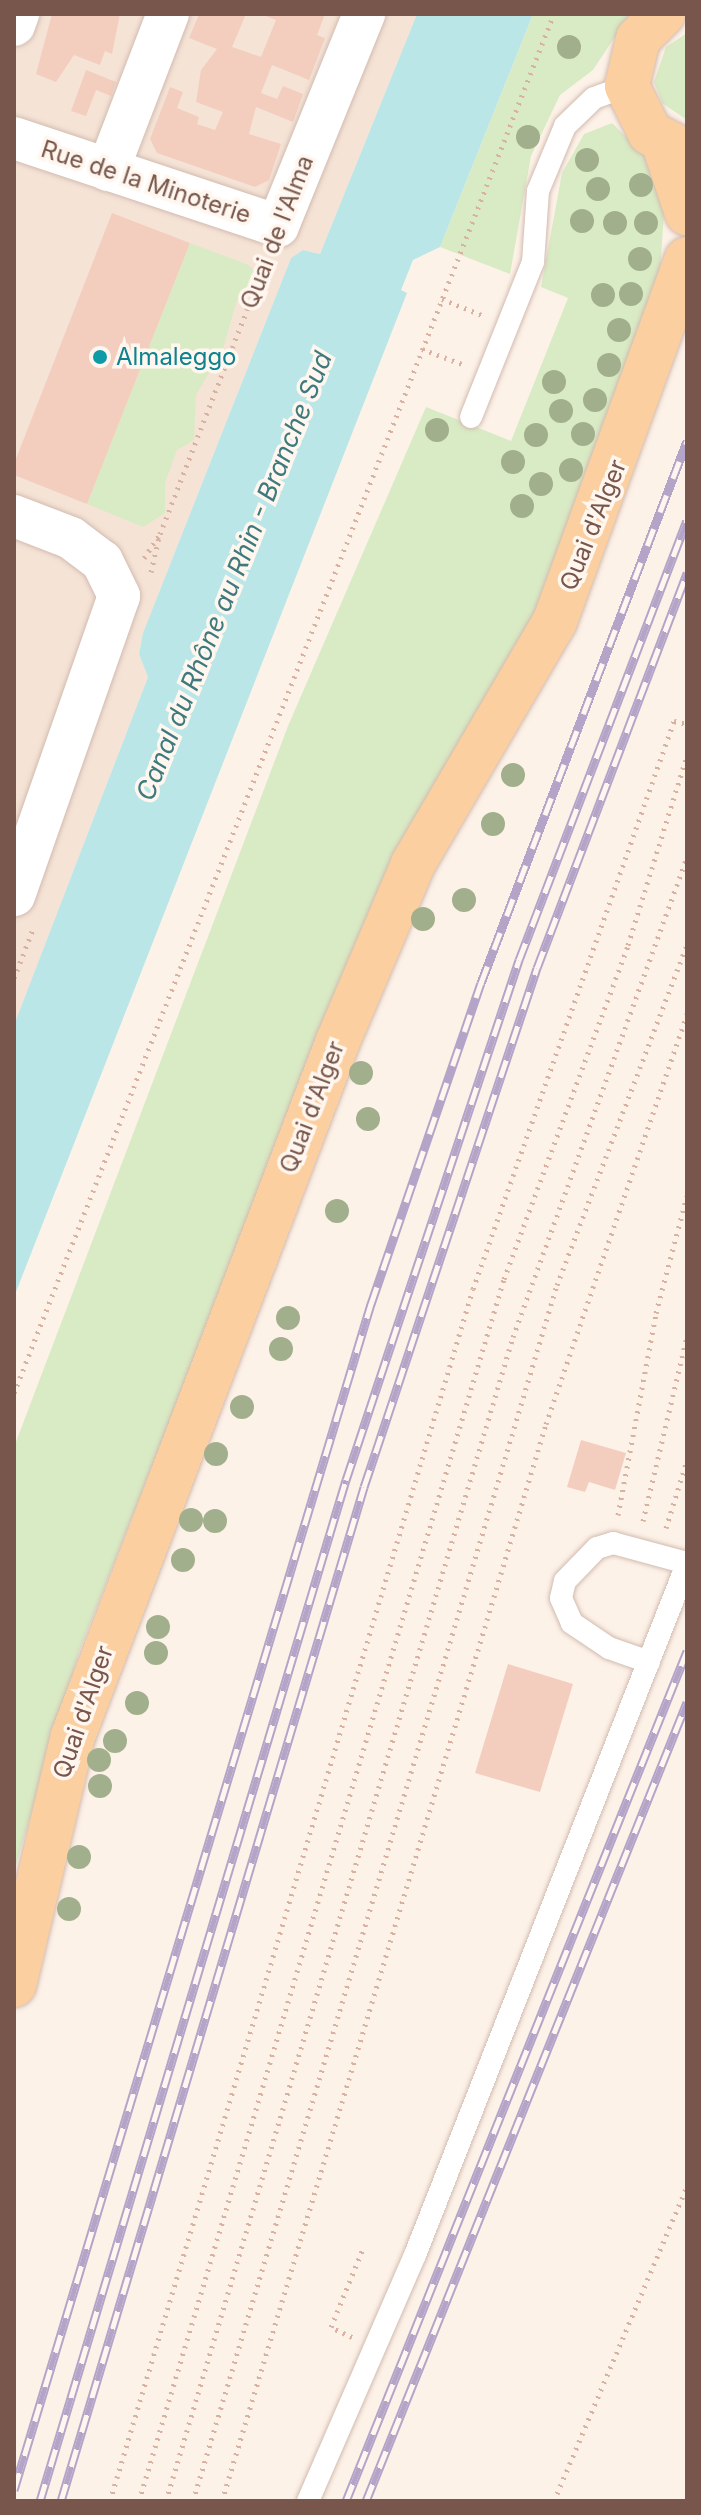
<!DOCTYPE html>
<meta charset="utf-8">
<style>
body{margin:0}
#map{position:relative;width:701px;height:2515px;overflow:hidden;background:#fdf2e8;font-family:Inter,sans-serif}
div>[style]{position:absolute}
.residential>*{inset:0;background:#f5e3d6}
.green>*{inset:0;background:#d9ebc5}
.water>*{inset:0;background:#bbe6e7}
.building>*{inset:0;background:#f3cebf}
.path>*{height:5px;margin-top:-2.5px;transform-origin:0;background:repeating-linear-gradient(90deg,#d8b1a1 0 2px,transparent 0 8px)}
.roads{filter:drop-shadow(0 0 2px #d2bbb0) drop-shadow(0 0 2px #d2bbb0)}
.lane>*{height:22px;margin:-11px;padding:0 11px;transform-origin:11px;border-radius:11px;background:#fff}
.street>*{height:42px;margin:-21px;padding:0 21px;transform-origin:21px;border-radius:21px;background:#fff}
.primary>*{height:44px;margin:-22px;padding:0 22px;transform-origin:22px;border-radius:22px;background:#fccfa0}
.rail>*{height:9px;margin-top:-4.5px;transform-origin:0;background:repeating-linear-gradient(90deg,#fff7ef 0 18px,#b4a5c8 0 36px);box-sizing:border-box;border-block:2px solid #b4a5c8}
.trees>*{width:24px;height:24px;margin:-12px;border-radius:50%;background:#a2af8c}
.dots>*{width:22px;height:22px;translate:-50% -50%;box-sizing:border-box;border:4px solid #fff7ef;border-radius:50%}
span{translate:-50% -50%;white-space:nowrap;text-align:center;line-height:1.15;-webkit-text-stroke:7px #fff7ef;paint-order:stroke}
.street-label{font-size:24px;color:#78564b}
.culture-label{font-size:24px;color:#0d838f}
.left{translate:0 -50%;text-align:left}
.water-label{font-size:26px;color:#3e7a7d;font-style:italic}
.frame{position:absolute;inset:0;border:16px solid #78564b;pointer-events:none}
</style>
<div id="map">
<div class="residential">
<i style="clip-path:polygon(14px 14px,417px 14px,320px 254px,303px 250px,291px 258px,143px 633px,139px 654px,148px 677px,14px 1025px)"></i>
</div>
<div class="green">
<i style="clip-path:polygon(533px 14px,630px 14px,593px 70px,560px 95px,531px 156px,510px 274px,440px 247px)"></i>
<i style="clip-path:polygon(687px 33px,687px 120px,662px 103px,654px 82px,666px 47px)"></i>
<i style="clip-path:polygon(612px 123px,652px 162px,665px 198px,660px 273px,538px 616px,372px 907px,79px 1652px,14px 1872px,14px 1447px,288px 726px,426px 407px,511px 441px,568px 298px,541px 287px,562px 173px,584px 134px)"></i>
<i style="clip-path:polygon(190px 243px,249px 265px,257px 275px,236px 303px,223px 349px,196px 395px,194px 440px,177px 450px,165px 483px,165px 513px,143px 527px,87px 504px)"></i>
</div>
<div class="water">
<i style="clip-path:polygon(417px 14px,533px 14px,440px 247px,413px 260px,401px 290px,407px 293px,14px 1297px,14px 1025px,148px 677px,139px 654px,143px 633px,291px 258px,303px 250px,320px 254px)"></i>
</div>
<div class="building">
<i style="clip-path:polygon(52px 14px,120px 14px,112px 54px,105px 51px,100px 65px,74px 55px,56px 82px,36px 74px)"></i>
<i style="clip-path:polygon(199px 14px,246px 14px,232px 47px,261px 57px,276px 20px,261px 14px,325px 14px,317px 35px,325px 38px,309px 80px,272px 65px,261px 93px,277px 99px,283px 86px,303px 94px,293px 122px,256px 107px,249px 134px,281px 144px,269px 180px,255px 187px,157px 153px,150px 139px,170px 87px,183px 92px,177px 108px,199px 117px,197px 124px,215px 130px,223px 112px,196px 102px,201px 70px,217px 49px,189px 38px)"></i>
<i style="clip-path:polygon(86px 70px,116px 82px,111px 96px,96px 90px,86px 116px,71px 111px)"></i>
<i style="clip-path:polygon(112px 213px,190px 243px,87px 504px,14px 475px,14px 464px)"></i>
<i style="clip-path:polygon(581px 1440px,626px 1453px,615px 1490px,589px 1482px,585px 1492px,567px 1487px)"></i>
<i style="clip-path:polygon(508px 1664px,573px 1684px,540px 1792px,475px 1773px)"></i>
</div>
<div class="path">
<i style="left:442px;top:299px;width:43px;rotate:21.8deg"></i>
<i style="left:422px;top:349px;width:43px;rotate:20.6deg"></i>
<i style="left:144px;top:558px;width:29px;rotate:-56deg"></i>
<i style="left:160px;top:534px;width:293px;rotate:-68.8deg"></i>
<i style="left:151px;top:572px;width:39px;rotate:-77deg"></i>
<i style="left:14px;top:978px;width:53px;rotate:-68.8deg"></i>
<i style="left:14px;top:1393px;width:1481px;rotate:-68.62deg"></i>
<i style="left:618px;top:1515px;width:206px;rotate:-79.3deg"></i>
<i style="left:656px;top:1313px;width:121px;rotate:-75.2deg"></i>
<i style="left:643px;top:1521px;width:190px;rotate:-76.6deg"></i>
<i style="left:666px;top:1528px;width:71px;rotate:-72.8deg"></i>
<i style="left:352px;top:2337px;width:23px;rotate:-155deg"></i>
<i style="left:331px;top:2327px;width:87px;rotate:-67.8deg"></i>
<i style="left:110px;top:2501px;width:1265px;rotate:-73.33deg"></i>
<i style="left:473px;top:1289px;width:603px;rotate:-70.51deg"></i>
<i style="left:674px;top:721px;width:13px;rotate:13deg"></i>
<i style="left:139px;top:2501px;width:1275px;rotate:-73.37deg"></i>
<i style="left:504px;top:1279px;width:356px;rotate:-69.6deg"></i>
<i style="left:628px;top:945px;width:199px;rotate:-72.7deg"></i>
<i style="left:166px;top:2501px;width:1215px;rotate:-73.4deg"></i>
<i style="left:513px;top:1337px;width:511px;rotate:-70.07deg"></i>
<i style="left:193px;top:2501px;width:1269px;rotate:-73.34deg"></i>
<i style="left:557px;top:1285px;width:365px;rotate:-69.1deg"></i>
<i style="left:222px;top:2501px;width:1125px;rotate:-73.26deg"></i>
<i style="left:546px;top:1424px;width:434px;rotate:-71deg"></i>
<i style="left:554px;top:2501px;width:342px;rotate:-67.1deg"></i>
</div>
<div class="roads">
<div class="lane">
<i style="left:471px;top:417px;width:167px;rotate:-68.2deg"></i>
<i style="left:533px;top:262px;width:71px;rotate:-86deg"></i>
<i style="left:538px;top:191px;width:70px;rotate:-67.4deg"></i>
<i style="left:565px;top:126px;width:40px;rotate:-44deg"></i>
<i style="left:594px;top:98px;width:35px;rotate:-20deg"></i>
<i style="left:649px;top:1662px;width:42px;rotate:-160.7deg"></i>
<i style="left:609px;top:1648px;width:45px;rotate:-146deg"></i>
<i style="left:572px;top:1623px;width:27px;rotate:-114deg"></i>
<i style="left:561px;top:1598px;width:17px;rotate:-77deg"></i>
<i style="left:565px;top:1581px;width:46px;rotate:-45.9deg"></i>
<i style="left:597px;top:1548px;width:17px;rotate:-17deg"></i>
<i style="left:613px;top:1543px;width:77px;rotate:15.1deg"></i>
<i style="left:308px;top:2501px;width:268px;rotate:-66.5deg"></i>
<i style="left:415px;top:2255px;width:743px;rotate:-68.51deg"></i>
</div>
<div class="street">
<i style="left:14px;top:25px;width:12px;rotate:-70deg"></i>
<i style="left:14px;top:138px;width:278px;rotate:18.4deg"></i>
<i style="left:278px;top:226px;width:229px;rotate:-67.9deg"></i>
<i style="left:108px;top:170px;width:167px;rotate:-69deg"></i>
<i style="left:14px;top:516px;width:61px;rotate:21.1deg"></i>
<i style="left:71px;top:538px;width:39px;rotate:37deg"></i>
<i style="left:102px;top:561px;width:39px;rotate:64deg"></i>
<i style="left:119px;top:596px;width:317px;rotate:109.3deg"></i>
</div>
<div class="primary">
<i style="left:663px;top:14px;width:35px;rotate:135deg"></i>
<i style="left:638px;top:39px;width:48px;rotate:103.2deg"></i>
<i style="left:627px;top:86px;width:52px;rotate:63.9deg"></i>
<i style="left:650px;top:133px;width:42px;rotate:27.2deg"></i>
<i style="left:664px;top:144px;width:73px;rotate:71.6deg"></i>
<i style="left:14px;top:1985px;width:256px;rotate:-76.7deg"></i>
<i style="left:73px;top:1736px;width:744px;rotate:-69.13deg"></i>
<i style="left:338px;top:1041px;width:192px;rotate:-67deg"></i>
<i style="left:413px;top:864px;width:281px;rotate:-59.7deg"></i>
<i style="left:555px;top:621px;width:385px;rotate:-70deg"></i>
</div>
</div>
<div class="rail">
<i style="left:14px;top:2490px;width:1239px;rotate:-73.25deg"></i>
<i style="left:371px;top:1304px;width:339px;rotate:-71.1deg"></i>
<i style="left:481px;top:983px;width:580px;rotate:-69.19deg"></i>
<i style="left:40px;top:2501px;width:1066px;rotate:-73.32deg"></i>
<i style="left:346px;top:1480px;width:548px;rotate:-71.6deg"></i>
<i style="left:519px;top:960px;width:470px;rotate:-69.1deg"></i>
<i style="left:61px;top:2501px;width:1058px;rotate:-73.36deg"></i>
<i style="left:364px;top:1487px;width:547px;rotate:-71.57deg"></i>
<i style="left:537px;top:968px;width:423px;rotate:-69.2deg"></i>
<i style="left:346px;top:2501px;width:916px;rotate:-68.14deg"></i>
<i style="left:366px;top:2501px;width:861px;rotate:-68.11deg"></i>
</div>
<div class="trees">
<i style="left:569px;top:47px"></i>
<i style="left:528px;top:137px"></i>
<i style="left:587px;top:160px"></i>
<i style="left:641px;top:185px"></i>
<i style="left:598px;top:189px"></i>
<i style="left:582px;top:221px"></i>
<i style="left:615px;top:223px"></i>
<i style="left:646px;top:223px"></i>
<i style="left:640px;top:259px"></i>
<i style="left:631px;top:294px"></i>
<i style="left:603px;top:295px"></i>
<i style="left:619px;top:330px"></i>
<i style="left:609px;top:365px"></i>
<i style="left:554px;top:382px"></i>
<i style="left:595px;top:400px"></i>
<i style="left:561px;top:411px"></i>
<i style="left:437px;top:430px"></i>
<i style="left:583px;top:434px"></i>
<i style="left:536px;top:435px"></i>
<i style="left:513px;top:462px"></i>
<i style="left:571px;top:470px"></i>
<i style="left:541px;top:484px"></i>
<i style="left:522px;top:506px"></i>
<i style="left:513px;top:775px"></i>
<i style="left:493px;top:824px"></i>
<i style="left:464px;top:900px"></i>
<i style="left:423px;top:919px"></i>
<i style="left:361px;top:1073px"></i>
<i style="left:368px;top:1119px"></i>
<i style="left:337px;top:1211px"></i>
<i style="left:288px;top:1318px"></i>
<i style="left:281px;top:1349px"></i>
<i style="left:242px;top:1407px"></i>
<i style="left:216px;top:1454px"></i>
<i style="left:191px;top:1520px"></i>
<i style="left:215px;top:1521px"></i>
<i style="left:183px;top:1560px"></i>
<i style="left:158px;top:1627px"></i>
<i style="left:156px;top:1653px"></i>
<i style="left:137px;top:1703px"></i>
<i style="left:115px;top:1741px"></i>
<i style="left:99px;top:1760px"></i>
<i style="left:100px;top:1786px"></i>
<i style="left:79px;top:1857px"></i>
<i style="left:69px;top:1909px"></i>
</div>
<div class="dots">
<i style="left:100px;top:357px;background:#0f9aa8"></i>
</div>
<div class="street-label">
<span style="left:146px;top:182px;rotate:18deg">Rue de la Minoterie</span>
<span style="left:277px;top:232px;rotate:-69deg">Quai de l'Alma</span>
<span style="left:593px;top:525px;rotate:-68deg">Quai d'Alger</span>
<span style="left:312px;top:1107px;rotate:-69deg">Quai d'Alger</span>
<span style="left:83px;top:1712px;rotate:-71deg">Quai d'Alger</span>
</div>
<div class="culture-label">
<span class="left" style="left:116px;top:357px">Almaleggo</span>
</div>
<div class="water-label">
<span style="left:234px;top:576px;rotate:-68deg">Canal du Rhône au Rhin - Branche Sud</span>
</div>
<div class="frame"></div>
</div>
